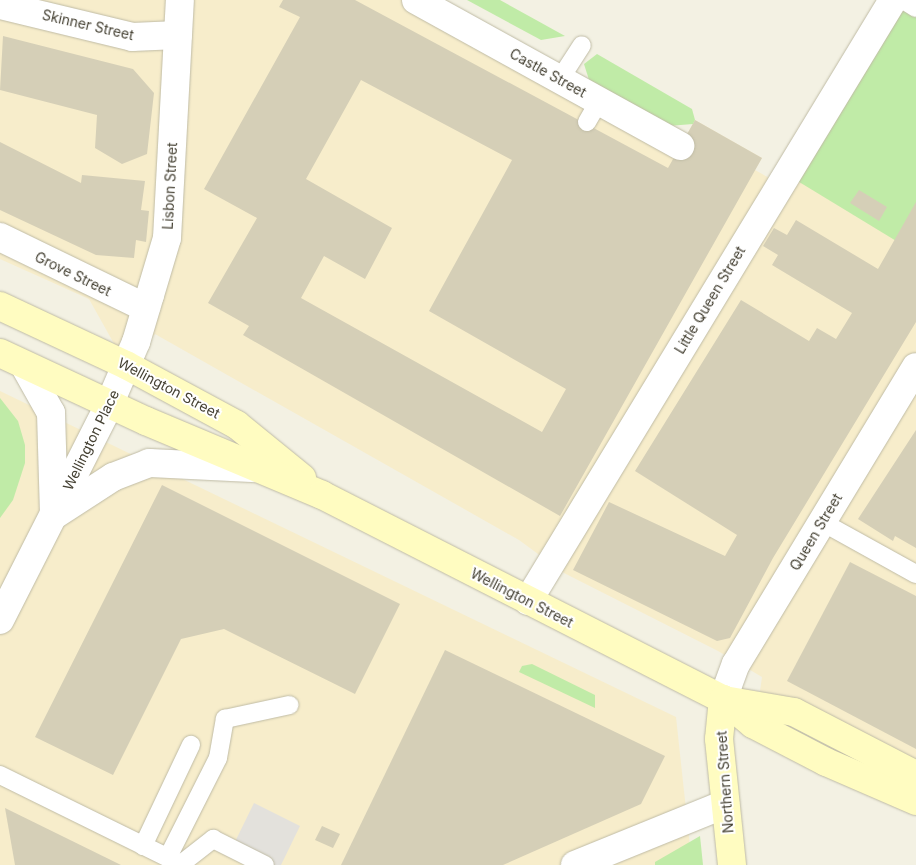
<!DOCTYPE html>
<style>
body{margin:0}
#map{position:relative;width:916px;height:865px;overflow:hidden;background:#f3f1e3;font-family:Inter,sans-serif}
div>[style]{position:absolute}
.commercial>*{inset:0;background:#f7edcb}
.green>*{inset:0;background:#c0eba7}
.parking>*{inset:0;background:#e3e1dc}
.building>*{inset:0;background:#d5cfb7}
.roads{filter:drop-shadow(0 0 1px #bfbba5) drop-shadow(0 0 1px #bfbba5)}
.lane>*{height:18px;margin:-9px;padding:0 9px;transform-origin:9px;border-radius:9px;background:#fff}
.street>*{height:28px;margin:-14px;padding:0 14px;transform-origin:14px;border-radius:14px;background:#fff}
.secondary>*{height:28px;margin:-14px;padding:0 14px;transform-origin:14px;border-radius:14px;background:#fffcc1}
span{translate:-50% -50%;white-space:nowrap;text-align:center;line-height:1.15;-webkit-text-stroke:4px #fff;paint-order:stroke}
.street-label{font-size:14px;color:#454133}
</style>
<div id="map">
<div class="commercial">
<i style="clip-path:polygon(0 0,416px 0,681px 145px,695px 120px,762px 158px,755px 170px,780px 184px,916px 0,916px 780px,759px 698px,762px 677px,718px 651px,564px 573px,519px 540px,155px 334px,126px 365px,89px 299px,0 259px)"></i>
<i style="clip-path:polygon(0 391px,676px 717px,692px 865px,0 865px)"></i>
</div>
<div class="green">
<i style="clip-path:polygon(467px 0,500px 0,565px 36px,541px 40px)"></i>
<i style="clip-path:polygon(886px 0,916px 0,916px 253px,786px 174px)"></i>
<i style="clip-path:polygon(597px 54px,692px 109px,695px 120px,693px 124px,668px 126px,590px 83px,584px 64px)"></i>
<i style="clip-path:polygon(0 398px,18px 421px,25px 445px,25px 463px,13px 500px,0 518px)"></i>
<i style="clip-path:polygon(532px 664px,595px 695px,595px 708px,519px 672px,522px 666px)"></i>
<i style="clip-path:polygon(700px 836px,703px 865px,655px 865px,655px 862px)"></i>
</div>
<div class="parking">
<i style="clip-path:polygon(254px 803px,300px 826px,281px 865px,252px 865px,229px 854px)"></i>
</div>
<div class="building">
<i style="clip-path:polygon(evenodd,283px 0,355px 0,668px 168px,695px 120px,762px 158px,560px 516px,243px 335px,249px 326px,208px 303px,257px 218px,204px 189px,300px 17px,279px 7px,283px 0,361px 80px,512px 160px,429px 311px,566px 389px,542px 432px,301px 298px,324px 256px,365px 279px,392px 228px,306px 179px,361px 80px)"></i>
<i style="clip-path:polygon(3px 36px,133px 69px,154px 93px,147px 154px,122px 164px,95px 148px,97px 115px,0 90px)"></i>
<i style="clip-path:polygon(0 142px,81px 183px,82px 175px,145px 181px,141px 210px,149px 211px,146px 242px,136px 240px,134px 258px,96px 255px,0 210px)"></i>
<i style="clip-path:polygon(859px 190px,887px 207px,879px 221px,850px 203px)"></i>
<i style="clip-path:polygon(916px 202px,916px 322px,773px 558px,730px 638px,717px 641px,573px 570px,609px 502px,725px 556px,737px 535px,635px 471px,741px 300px,809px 341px,817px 328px,836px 339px,852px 313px,772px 265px,778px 255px,763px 246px,774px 228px,787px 235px,796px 220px,878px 269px)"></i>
<i style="clip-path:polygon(916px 430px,916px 548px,895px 536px,893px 541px,858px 519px)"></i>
<i style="clip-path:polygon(162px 485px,400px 604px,355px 694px,224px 629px,181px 639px,113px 775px,35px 737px)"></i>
<i style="clip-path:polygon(850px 562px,916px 596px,916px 749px,787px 681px)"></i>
<i style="clip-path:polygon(445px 650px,665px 756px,641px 804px,503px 865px,341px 865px)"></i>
<i style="clip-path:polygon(5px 808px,121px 865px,15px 865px)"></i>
<i style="clip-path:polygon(322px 826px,340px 834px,333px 848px,315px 840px)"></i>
</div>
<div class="roads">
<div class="lane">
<i style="left:903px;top:0;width:15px;rotate:32deg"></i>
<i style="left:560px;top:79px;width:40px;rotate:-57.1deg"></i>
<i style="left:587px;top:122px;width:24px;rotate:-60deg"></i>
<i style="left:822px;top:522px;width:107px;rotate:29deg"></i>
<i style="left:0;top:775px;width:204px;rotate:26.2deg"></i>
<i style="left:143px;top:846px;width:112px;rotate:-64.6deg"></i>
<i style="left:168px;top:857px;width:111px;rotate:-63.2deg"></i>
<i style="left:218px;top:758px;width:40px;rotate:-80deg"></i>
<i style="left:225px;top:719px;width:66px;rotate:-12.2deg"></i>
<i style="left:181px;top:864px;width:41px;rotate:-38deg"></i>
<i style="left:213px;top:839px;width:58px;rotate:26.6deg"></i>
</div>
<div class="street">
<i style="left:416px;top:0;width:302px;rotate:28.9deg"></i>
<i style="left:0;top:5px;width:136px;rotate:13.6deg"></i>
<i style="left:132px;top:37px;width:46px;rotate:-2.5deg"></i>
<i style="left:0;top:237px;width:162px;rotate:25.9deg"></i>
<i style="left:24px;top:365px;width:55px;rotate:60.6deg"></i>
<i style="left:51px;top:413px;width:101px;rotate:88.3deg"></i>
<i style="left:56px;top:514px;width:68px;rotate:-33deg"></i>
<i style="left:113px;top:477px;width:39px;rotate:-21deg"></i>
<i style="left:149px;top:463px;width:104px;rotate:2.8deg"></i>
<i style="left:528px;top:601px;width:703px;rotate:-58.73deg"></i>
<i style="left:0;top:620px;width:241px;rotate:-63.1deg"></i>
<i style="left:109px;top:405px;width:69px;rotate:-66.8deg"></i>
<i style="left:136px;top:342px;width:49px;rotate:-73.4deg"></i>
<i style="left:150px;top:295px;width:59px;rotate:-73.4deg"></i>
<i style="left:167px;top:238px;width:238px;rotate:-86.9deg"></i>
<i style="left:723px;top:699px;width:37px;rotate:-70deg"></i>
<i style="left:736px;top:664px;width:347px;rotate:-58.8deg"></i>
<i style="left:575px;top:865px;width:162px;rotate:-22.1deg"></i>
</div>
<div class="secondary">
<i style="left:0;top:306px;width:139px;rotate:25.1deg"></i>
<i style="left:126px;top:365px;width:126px;rotate:28.4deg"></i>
<i style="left:237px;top:425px;width:84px;rotate:39.2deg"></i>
<i style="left:0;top:353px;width:161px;rotate:25deg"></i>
<i style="left:146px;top:421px;width:191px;rotate:22.8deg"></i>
<i style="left:322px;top:495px;width:450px;rotate:27deg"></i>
<i style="left:723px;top:699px;width:39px;rotate:40deg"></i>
<i style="left:753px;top:724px;width:82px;rotate:27.5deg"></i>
<i style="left:826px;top:762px;width:98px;rotate:23.4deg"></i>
<i style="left:723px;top:699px;width:40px;rotate:95.7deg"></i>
<i style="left:719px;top:739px;width:127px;rotate:84.1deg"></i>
<i style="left:724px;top:700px;width:71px;rotate:9.7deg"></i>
<i style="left:794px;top:712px;width:137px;rotate:27.3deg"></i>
</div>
</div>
<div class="street-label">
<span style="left:88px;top:25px;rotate:13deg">Skinner Street</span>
<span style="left:548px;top:73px;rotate:29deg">Castle Street</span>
<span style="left:170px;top:186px;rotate:-87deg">Lisbon Street</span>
<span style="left:73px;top:274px;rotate:26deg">Grove Street</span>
<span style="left:710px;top:300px;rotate:-59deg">Little Queen Street</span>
<span style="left:169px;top:388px;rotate:28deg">Wellington Street</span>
<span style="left:91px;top:440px;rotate:-64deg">Wellington Place</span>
<span style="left:816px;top:532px;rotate:-59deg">Queen Street</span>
<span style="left:522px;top:598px;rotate:27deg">Wellington Street</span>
<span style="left:725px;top:782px;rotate:-94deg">Northern Street</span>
</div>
</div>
